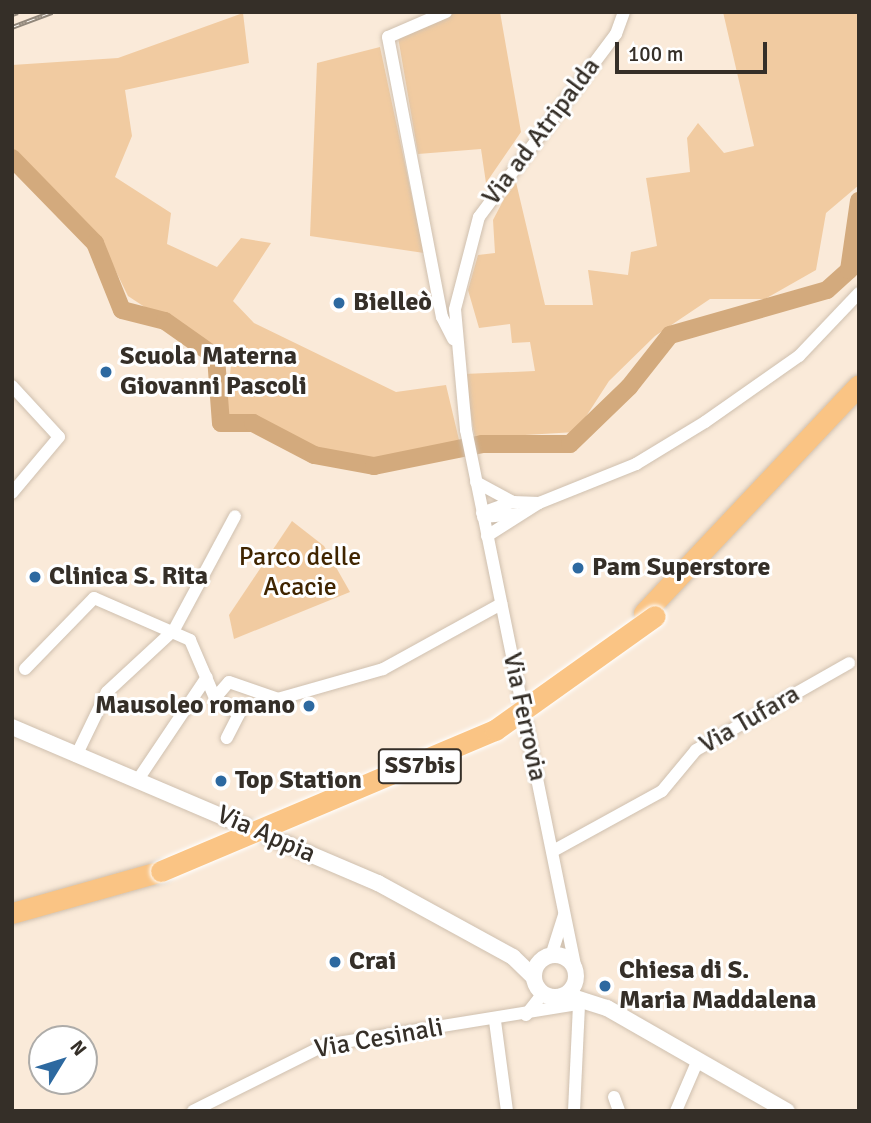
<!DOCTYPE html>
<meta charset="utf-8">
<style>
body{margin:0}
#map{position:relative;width:871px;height:1123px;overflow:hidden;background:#faead9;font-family:Signika,sans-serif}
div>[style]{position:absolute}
.green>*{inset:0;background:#f1cba1}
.river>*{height:18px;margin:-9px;padding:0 9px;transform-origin:9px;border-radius:9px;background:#d3aa7d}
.roads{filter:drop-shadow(0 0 2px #cfc0af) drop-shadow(0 0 2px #cfc0af)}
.minor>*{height:12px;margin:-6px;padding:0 6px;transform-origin:6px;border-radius:6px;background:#fff}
.tertiary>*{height:16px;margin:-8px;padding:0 8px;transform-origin:8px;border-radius:8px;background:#fff}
.tertiary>.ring{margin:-8px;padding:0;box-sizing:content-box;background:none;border:16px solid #fff;border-radius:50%}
.trunk>*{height:21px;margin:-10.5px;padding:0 10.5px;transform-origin:10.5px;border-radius:10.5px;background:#fac484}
.rail>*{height:5px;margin-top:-2.5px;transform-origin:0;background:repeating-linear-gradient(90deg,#fff 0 8px,#91877b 0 16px);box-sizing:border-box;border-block:2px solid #91877b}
.bridges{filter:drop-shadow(0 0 2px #fff) drop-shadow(0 0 2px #fff)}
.trunk-bridge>*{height:21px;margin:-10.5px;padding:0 10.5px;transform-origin:10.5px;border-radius:10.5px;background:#fac484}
.dots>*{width:19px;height:19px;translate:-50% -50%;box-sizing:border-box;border:4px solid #fff;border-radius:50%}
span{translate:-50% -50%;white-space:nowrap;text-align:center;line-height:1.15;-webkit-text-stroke:6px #fff;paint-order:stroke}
.shield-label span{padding:2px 5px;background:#fff;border:2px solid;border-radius:5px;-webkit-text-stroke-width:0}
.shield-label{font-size:24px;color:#352f28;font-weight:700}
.street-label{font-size:26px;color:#352f28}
.poi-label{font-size:26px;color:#352f28;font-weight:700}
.left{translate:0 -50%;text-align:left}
.right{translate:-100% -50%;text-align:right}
.park-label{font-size:26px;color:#402500}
.frame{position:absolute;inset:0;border:14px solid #352f28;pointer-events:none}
.north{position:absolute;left:28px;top:1025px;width:70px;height:70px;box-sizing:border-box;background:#fff;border:2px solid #aeaca9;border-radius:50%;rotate:52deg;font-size:19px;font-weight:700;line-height:28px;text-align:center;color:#352f28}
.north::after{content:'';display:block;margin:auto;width:24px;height:32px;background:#2d69a0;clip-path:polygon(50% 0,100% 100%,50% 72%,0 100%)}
.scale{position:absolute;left:615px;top:42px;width:152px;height:32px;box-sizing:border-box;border:4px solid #352f28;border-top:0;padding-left:9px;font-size:21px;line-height:24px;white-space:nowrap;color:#352f28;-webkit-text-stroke:5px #fff;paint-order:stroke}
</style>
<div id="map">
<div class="green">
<i style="clip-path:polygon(453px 12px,500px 12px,521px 132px,486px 183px,481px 149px,418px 154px,398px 37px)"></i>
<i style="clip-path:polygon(723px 12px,859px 12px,859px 185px,826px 213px,816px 270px,765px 299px,710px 299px,655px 336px,609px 381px,576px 432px,475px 438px,464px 374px,535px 371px,530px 342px,512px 343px,510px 324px,479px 328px,468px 290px,478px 255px,495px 253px,493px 220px,515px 178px,545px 305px,593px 305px,588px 270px,628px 275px,631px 252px,657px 246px,646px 178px,690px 172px,687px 138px,698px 123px,724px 153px,754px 146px)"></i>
<i style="clip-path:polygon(243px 13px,249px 63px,125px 90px,132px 136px,115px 177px,171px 213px,167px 244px,217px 267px,241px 238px,271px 243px,233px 301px,254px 323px,396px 392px,446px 385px,460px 444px,376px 461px,318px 453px,255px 419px,226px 418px,231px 364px,128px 296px,101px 241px,12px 155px,12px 65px,118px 58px)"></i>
<i style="clip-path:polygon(380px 47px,424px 253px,310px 236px,317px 63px)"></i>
<i style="clip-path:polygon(292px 521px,324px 546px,350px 592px,234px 639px,229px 615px)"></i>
</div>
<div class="river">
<i style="left:12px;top:158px;width:119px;rotate:45.7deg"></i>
<i style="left:95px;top:243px;width:72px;rotate:68.1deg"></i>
<i style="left:122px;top:310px;width:44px;rotate:14.3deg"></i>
<i style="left:165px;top:321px;width:62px;rotate:35.2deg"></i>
<i style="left:216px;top:357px;width:66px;rotate:85.7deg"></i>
<i style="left:221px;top:423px;width:32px"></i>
<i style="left:253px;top:423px;width:69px;rotate:27.7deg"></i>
<i style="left:314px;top:455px;width:61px;rotate:10.4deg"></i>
<i style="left:374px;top:466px;width:110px;rotate:-11.5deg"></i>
<i style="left:482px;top:444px;width:88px"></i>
<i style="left:570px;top:444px;width:82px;rotate:-44deg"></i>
<i style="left:629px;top:387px;width:66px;rotate:-51.7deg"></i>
<i style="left:670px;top:335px;width:163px;rotate:-16deg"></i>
<i style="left:827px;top:290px;width:30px;rotate:-42deg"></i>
<i style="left:849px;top:270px;width:70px;rotate:-81.8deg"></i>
</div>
<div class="roads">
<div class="minor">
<i style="left:446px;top:12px;width:63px;rotate:156.7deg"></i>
<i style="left:388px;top:37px;width:285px;rotate:79.1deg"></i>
<i style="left:442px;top:317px;width:25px;rotate:63deg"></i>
<i style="left:12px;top:386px;width:69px;rotate:47.3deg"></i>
<i style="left:59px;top:437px;width:73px;rotate:130deg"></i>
<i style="left:476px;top:482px;width:42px;rotate:28.4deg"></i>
<i style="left:482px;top:513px;width:33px;rotate:-20deg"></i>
<i style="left:513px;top:502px;width:26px;rotate:2deg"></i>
<i style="left:483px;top:517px;width:35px;rotate:-5deg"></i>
<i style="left:487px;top:536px;width:62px;rotate:-32.4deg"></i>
<i style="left:539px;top:503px;width:105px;rotate:-21.9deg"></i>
<i style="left:636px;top:464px;width:81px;rotate:-31.3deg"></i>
<i style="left:705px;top:422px;width:115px;rotate:-35.1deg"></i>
<i style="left:799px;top:356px;width:87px;rotate:-46.4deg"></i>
<i style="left:25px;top:669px;width:99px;rotate:-45.8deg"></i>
<i style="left:94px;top:598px;width:105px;rotate:23.6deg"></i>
<i style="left:190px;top:640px;width:63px;rotate:66.7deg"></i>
<i style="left:215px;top:698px;width:29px;rotate:34deg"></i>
<i style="left:239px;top:714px;width:27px;rotate:117deg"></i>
<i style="left:215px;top:698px;width:21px;rotate:-49deg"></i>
<i style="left:229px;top:682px;width:52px;rotate:19.1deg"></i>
<i style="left:278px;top:699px;width:109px;rotate:-15.9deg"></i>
<i style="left:383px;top:669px;width:135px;rotate:-28.8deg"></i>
<i style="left:76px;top:756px;width:71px;rotate:-64.2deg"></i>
<i style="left:107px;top:692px;width:91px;rotate:-42.8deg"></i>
<i style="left:174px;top:630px;width:129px;rotate:-61.8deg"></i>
<i style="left:137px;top:781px;width:125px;rotate:-56.1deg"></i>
<i style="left:553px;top:851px;width:124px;rotate:-28.8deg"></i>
<i style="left:662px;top:791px;width:53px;rotate:-50.3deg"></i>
<i style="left:696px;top:750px;width:176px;rotate:-29.6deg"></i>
<i style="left:551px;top:956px;width:43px;rotate:-72.4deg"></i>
<i style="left:576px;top:970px;width:551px;rotate:-101.51deg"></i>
<i style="left:466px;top:430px;width:121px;rotate:-95.2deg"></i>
<i style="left:455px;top:309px;width:95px;rotate:-75.4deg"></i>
<i style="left:479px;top:217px;width:229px;rotate:-53.2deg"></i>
<i style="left:616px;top:34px;width:23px;rotate:-70deg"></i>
<i style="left:526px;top:1015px;width:28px;rotate:-52deg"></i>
<i style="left:495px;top:1021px;width:91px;rotate:82.4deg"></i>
<i style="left:614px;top:1097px;width:15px;rotate:70deg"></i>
<i style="left:193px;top:1111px;width:148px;rotate:-26.6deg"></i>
<i style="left:325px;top:1045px;width:262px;rotate:-9.2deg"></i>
<i style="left:574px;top:1111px;width:108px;rotate:-87.3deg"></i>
<i style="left:676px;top:1111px;width:56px;rotate:-66.7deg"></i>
</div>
<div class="tertiary">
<i style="left:12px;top:727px;width:398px;rotate:23.1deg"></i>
<i style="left:378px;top:883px;width:154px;rotate:28.7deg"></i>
<i style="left:513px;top:957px;width:29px;rotate:44deg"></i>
<i class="ring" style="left:534px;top:955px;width:26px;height:26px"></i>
<i style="left:566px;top:995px;width:43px;rotate:17.6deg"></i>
<i style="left:607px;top:1008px;width:207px;rotate:29.8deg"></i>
</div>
<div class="trunk">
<i style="left:644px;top:613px;width:313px;rotate:-46.7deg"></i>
<i style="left:12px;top:913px;width:155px;rotate:-15.7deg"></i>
</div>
</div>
<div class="rail">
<i style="left:12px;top:14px;width:6px;rotate:-18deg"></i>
<i style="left:12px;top:27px;width:43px;rotate:-20.6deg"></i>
</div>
<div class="bridges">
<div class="trunk-bridge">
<i style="left:161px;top:871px;width:363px;rotate:-22.9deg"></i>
<i style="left:495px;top:730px;width:196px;rotate:-35.5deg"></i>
</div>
</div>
<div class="dots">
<i style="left:339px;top:303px;background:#2d69a0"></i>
<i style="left:106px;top:372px;background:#2d69a0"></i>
<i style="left:578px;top:568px;background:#2d69a0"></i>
<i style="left:35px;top:577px;background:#2d69a0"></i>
<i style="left:309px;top:706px;background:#2d69a0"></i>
<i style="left:221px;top:781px;background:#2d69a0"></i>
<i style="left:335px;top:962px;background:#2d69a0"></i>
<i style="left:605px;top:986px;background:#2d69a0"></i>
</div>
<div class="shield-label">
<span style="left:420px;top:766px">SS7bis</span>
</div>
<div class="street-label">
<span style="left:542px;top:132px;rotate:-53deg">Via ad Atripalda</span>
<span style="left:524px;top:717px;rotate:78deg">Via Ferrovia</span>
<span style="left:750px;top:720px;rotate:-30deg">Via Tufara</span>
<span style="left:266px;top:835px;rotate:24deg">Via Appia</span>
<span style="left:379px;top:1039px;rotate:-10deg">Via Cesinali</span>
</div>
<div class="poi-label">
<span class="left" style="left:353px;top:303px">Bielleò</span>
<span class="left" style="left:120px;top:372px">Scuola Materna<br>Giovanni Pascoli</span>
<span class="left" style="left:592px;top:568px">Pam Superstore</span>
<span class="left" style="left:49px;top:577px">Clinica S. Rita</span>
<span class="right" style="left:295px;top:706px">Mausoleo romano</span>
<span class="left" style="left:235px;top:781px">Top Station</span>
<span class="left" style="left:349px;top:962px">Crai</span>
<span class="left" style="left:619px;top:986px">Chiesa di S.<br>Maria Maddalena</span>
</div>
<div class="park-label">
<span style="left:300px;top:573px">Parco delle<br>Acacie</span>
</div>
<div class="frame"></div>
<div class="north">N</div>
<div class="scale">100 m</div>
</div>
